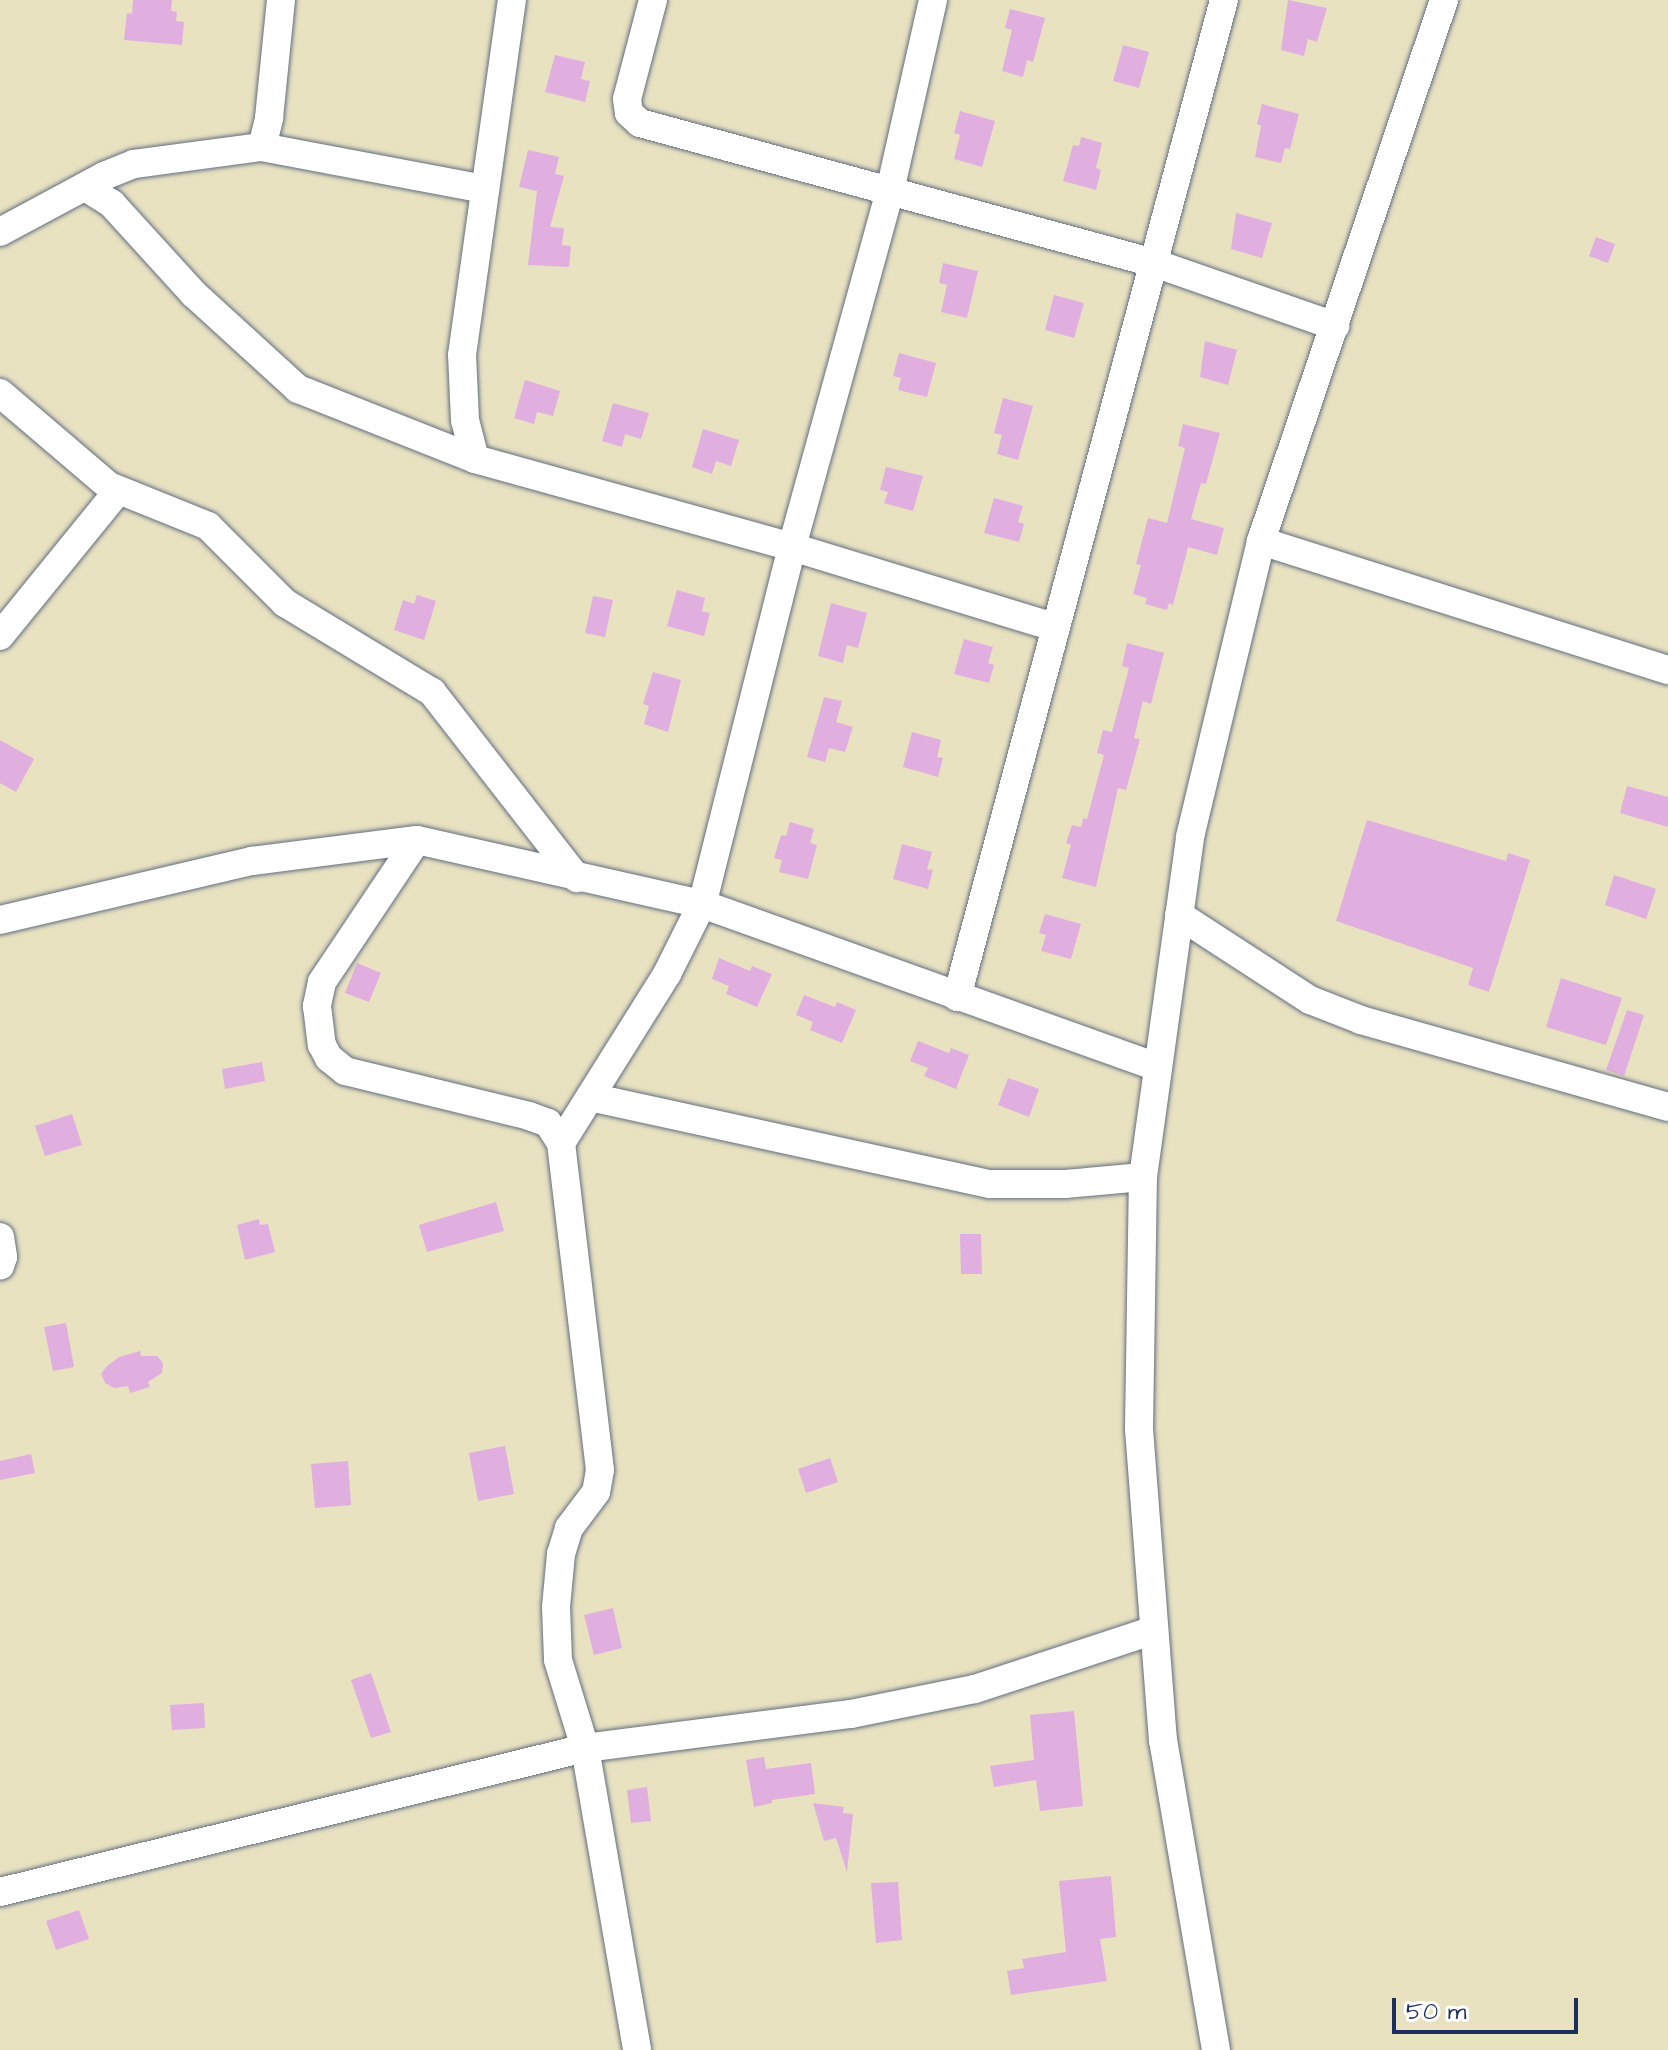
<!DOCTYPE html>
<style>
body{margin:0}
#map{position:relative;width:1668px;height:2050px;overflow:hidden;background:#e8e2c1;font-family:"Architects Daughter",sans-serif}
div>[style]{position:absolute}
.building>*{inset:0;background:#e0afe0}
.roads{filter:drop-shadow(0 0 2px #636e81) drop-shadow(0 0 2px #636e81)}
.street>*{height:28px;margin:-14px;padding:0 14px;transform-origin:14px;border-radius:14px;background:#fff}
span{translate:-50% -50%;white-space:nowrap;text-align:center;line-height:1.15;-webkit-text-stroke:8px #fff;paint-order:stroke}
.scale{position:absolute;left:1392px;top:1998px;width:186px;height:36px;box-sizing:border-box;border:4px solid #1b2f5e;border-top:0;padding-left:10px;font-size:24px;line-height:28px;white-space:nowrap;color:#1b2f5e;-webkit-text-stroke:6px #fff;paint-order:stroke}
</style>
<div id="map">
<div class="building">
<i style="clip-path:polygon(133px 0,172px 0,171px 11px,177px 12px,176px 21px,184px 22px,182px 45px,124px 40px,127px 13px,132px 14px)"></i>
<i style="clip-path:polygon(1288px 0,1327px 8px,1317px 42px,1308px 39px,1304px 56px,1281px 50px)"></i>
<i style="clip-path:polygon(1010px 9px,1045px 18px,1033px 62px,1027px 60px,1023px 77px,1002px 71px,1012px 30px,1005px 28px)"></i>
<i style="clip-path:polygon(1123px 45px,1149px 52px,1139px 88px,1113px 81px)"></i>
<i style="clip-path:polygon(555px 55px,585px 62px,581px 79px,590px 81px,585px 102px,545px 92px)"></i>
<i style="clip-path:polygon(1262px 104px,1299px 114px,1290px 149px,1285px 148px,1281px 163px,1255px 157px,1261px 126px,1257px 124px)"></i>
<i style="clip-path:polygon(960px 111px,995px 121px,982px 167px,954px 159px,960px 135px,954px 133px)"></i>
<i style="clip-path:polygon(1081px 137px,1102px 143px,1096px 168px,1101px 170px,1096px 190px,1063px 181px,1073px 145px,1079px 146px)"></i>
<i style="clip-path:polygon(528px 150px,559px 157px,555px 174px,564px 176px,550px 227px,564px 228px,562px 245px,571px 246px,569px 267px,528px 265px,537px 191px,519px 187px)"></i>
<i style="clip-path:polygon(1236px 213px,1272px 223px,1262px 258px,1231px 249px)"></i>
<i style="clip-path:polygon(1596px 237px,1615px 244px,1608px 263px,1589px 256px)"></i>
<i style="clip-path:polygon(943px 263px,978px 271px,967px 318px,941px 312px,947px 285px,939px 283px)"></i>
<i style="clip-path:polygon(1054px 295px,1084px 303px,1074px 338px,1045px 330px)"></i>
<i style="clip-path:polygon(1205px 341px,1237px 350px,1228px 385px,1200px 377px)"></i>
<i style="clip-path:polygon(899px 353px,936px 363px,927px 397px,898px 390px,901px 378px,893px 376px)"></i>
<i style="clip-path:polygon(525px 380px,560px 391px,553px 416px,537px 412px,534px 424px,514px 418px)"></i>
<i style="clip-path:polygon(1003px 398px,1033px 406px,1018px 460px,997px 454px,1002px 435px,994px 433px)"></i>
<i style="clip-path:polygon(613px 403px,649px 413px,641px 439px,625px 434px,622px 447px,602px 441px)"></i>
<i style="clip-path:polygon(1183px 424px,1220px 433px,1206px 484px,1201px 483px,1191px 519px,1224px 528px,1217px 555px,1188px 547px,1173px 605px,1169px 603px,1167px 610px,1145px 604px,1147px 598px,1133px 594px,1141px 565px,1136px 564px,1148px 518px,1167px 523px,1185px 448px,1178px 446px)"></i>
<i style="clip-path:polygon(703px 429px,739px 440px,731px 466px,716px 461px,712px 474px,692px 467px)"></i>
<i style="clip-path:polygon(886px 467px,923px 476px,913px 511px,884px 503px,888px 492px,880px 490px)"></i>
<i style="clip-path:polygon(994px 498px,1023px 506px,1018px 522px,1024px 524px,1019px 542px,984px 533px)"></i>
<i style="clip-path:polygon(677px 590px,705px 598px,702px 611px,710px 613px,704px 636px,667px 626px)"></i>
<i style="clip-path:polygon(417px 595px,436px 601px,424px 640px,394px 630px,403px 600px,414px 604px)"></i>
<i style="clip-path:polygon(593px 596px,613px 600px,605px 637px,585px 633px)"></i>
<i style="clip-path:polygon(831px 603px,867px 613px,858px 648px,847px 645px,843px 663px,818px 656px)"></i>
<i style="clip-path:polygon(964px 639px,993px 647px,988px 663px,994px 665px,989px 683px,954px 674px)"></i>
<i style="clip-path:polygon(1127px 643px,1164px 653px,1151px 704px,1143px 701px,1134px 738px,1140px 739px,1126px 790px,1118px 788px,1096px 887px,1062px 878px,1071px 845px,1066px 843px,1072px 825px,1081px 827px,1083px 818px,1087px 819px,1104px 755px,1097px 753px,1103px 730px,1112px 732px,1129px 668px,1122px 666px)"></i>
<i style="clip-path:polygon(653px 672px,681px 680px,668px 732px,644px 724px,649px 706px,643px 704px)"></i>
<i style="clip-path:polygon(824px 697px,842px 701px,836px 722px,853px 727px,845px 752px,829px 748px,825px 762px,807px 757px)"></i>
<i style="clip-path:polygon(912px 732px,941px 740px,937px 757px,943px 758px,938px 777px,903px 767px)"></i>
<i style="clip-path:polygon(0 740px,34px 759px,16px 792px,0 783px)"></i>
<i style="clip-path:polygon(1627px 786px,1668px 797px,1668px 827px,1620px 813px)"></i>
<i style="clip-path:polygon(1367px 820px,1506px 861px,1508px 853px,1530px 860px,1489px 992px,1468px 985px,1473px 968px,1336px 921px)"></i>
<i style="clip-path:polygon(790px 822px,814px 829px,810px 843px,817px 845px,808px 879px,779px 872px,782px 860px,774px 858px,781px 835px,786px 836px)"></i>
<i style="clip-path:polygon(902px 844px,932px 852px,927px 869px,933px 870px,928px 889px,893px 879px)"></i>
<i style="clip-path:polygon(1614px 875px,1656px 889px,1646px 919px,1605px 905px)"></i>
<i style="clip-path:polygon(1045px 914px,1081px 924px,1071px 959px,1041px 951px,1046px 935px,1039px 933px)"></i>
<i style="clip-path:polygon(719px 958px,750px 971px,752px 966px,772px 974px,757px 1007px,726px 994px,729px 986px,712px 979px)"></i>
<i style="clip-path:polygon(357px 963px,381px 973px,369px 1002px,345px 993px)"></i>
<i style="clip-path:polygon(1561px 978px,1622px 998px,1606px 1045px,1546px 1027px)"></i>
<i style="clip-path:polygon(804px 995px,835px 1007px,837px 1002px,856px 1010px,842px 1043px,810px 1030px,813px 1022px,796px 1015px)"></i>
<i style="clip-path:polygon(1627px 1010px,1644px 1015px,1624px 1076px,1606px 1070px)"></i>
<i style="clip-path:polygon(918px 1041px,949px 1053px,951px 1048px,969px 1055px,956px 1089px,924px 1076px,928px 1068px,910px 1061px)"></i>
<i style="clip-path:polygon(262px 1062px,265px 1081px,225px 1089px,222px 1069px)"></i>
<i style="clip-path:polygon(1008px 1078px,1039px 1089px,1029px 1117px,998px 1105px)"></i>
<i style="clip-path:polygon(72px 1114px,82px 1145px,45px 1156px,35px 1126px)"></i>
<i style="clip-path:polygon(496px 1202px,504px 1231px,427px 1252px,419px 1225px)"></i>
<i style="clip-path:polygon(259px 1219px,260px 1225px,268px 1224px,275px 1252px,245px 1260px,237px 1225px)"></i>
<i style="clip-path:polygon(960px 1234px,981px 1234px,982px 1274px,961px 1274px)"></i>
<i style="clip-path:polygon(66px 1323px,74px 1367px,53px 1371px,44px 1327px)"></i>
<i style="clip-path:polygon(140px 1351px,141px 1356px,157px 1356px,163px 1363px,162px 1373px,148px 1382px,150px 1387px,130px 1393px,128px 1386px,114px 1388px,105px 1383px,101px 1374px,107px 1366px,119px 1357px)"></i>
<i style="clip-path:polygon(505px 1446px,514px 1494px,478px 1501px,469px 1453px)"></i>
<i style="clip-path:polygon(31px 1454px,35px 1473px,0 1480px,0 1461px)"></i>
<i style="clip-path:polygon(830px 1458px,838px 1482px,806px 1493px,798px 1469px)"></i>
<i style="clip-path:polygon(348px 1461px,351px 1505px,315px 1508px,311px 1464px)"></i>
<i style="clip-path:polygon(613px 1608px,622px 1648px,594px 1655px,584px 1615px)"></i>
<i style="clip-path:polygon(371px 1673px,391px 1732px,371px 1738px,351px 1680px)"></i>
<i style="clip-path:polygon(204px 1703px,205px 1728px,172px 1730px,170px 1705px)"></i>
<i style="clip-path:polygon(1074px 1711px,1083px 1806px,1040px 1811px,1036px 1780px,994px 1787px,990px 1766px,1034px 1760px,1030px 1715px)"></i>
<i style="clip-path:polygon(764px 1757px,766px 1769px,811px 1763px,815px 1794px,772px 1800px,772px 1803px,754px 1807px,746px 1760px)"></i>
<i style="clip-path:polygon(647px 1787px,651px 1821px,631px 1823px,627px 1790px)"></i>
<i style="clip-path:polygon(813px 1803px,844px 1807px,843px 1813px,853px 1814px,847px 1872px,836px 1838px,824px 1841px)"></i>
<i style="clip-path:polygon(1111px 1876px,1116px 1937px,1100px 1939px,1107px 1981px,1011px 1995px,1007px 1971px,1024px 1968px,1022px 1959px,1066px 1952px,1059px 1881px)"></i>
<i style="clip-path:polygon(898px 1882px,902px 1940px,876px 1943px,871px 1883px)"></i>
<i style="clip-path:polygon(79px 1910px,89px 1939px,56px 1950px,46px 1921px)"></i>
</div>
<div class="roads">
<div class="street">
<i style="left:653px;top:0;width:102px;rotate:104.7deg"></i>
<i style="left:627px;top:99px;width:14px;rotate:82deg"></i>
<i style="left:629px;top:113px;width:15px;rotate:42deg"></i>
<i style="left:640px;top:123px;width:533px;rotate:15.24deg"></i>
<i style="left:1154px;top:263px;width:192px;rotate:19.2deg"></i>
<i style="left:933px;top:0;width:196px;rotate:102.7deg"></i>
<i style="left:890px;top:191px;width:369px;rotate:105.4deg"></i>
<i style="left:792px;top:547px;width:368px;rotate:104.1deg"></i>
<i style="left:702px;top:904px;width:483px;rotate:19.7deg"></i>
<i style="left:262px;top:147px;width:30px;rotate:-76deg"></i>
<i style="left:269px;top:118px;width:119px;rotate:-84.2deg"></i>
<i style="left:85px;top:187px;width:32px;rotate:32deg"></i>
<i style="left:112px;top:204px;width:122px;rotate:47.7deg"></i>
<i style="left:194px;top:294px;width:141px;rotate:42.4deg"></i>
<i style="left:298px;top:389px;width:190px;rotate:21.6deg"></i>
<i style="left:475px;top:459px;width:329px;rotate:15.5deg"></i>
<i style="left:792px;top:547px;width:274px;rotate:17deg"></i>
<i style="left:0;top:232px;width:118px;rotate:-28.3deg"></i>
<i style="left:104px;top:176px;width:32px;rotate:-22deg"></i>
<i style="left:134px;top:164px;width:129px;rotate:-7.6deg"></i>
<i style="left:262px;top:147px;width:227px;rotate:10.7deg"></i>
<i style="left:0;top:393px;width:143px;rotate:40.5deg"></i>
<i style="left:109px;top:486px;width:107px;rotate:22deg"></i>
<i style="left:208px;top:526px;width:109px;rotate:45deg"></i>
<i style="left:285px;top:603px;width:172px;rotate:31.2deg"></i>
<i style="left:432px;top:692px;width:236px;rotate:52.1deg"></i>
<i style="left:475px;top:459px;width:40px;rotate:-104.4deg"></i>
<i style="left:465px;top:420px;width:65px;rotate:-92.6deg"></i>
<i style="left:462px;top:355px;width:359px;rotate:-82deg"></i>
<i style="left:1261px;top:541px;width:427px;rotate:17.6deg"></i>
<i style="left:0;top:636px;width:187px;rotate:-50.9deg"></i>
<i style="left:417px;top:840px;width:171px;rotate:123.8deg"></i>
<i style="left:322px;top:982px;width:25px;rotate:102deg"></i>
<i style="left:317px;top:1006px;width:39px;rotate:83deg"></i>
<i style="left:322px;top:1045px;width:15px;rotate:62deg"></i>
<i style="left:329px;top:1058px;width:21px;rotate:39deg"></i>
<i style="left:345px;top:1071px;width:189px;rotate:13.7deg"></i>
<i style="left:529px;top:1116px;width:20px;rotate:20deg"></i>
<i style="left:548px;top:1123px;width:24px;rotate:57deg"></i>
<i style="left:1179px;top:915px;width:156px;rotate:33deg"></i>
<i style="left:1310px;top:1000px;width:55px;rotate:21.4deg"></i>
<i style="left:1361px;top:1020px;width:319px;rotate:15.8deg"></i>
<i style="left:0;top:920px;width:259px;rotate:-13.2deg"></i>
<i style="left:252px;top:861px;width:166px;rotate:-7.3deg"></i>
<i style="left:417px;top:840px;width:292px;rotate:12.7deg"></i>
<i style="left:702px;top:904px;width:78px;rotate:116.6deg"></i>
<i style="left:667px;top:974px;width:199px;rotate:122.1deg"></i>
<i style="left:561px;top:1143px;width:329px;rotate:83.2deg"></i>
<i style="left:600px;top:1470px;width:22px;rotate:100deg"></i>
<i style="left:596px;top:1492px;width:45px;rotate:126.9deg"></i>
<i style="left:569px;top:1528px;width:27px;rotate:107deg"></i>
<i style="left:561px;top:1554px;width:53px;rotate:95.4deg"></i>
<i style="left:556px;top:1607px;width:53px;rotate:87.8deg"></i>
<i style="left:558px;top:1660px;width:92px;rotate:72.9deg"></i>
<i style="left:585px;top:1748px;width:306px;rotate:80.2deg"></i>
<i style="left:957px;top:997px;width:1032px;rotate:-75.01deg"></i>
<i style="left:590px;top:1097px;width:409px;rotate:12.3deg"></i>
<i style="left:990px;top:1184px;width:75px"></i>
<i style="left:1065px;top:1184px;width:78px;rotate:-5.1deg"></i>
<i style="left:0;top:1237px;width:20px;rotate:81deg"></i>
<i style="left:3px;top:1257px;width:9px;rotate:108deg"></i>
<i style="left:0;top:1892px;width:602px;rotate:-13.83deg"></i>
<i style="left:585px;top:1748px;width:268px;rotate:-7.3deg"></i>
<i style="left:851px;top:1714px;width:126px;rotate:-11.4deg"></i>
<i style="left:975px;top:1689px;width:188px;rotate:-18.2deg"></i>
<i style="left:1216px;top:2050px;width:314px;rotate:-99.7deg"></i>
<i style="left:1163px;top:1741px;width:313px;rotate:-94.4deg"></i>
<i style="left:1139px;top:1429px;width:252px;rotate:-89.1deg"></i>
<i style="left:1143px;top:1177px;width:343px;rotate:-82.1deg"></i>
<i style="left:1190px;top:837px;width:304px;rotate:-76.5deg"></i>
<i style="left:1261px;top:541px;width:571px;rotate:-71.31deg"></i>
</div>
</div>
<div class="scale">50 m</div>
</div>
